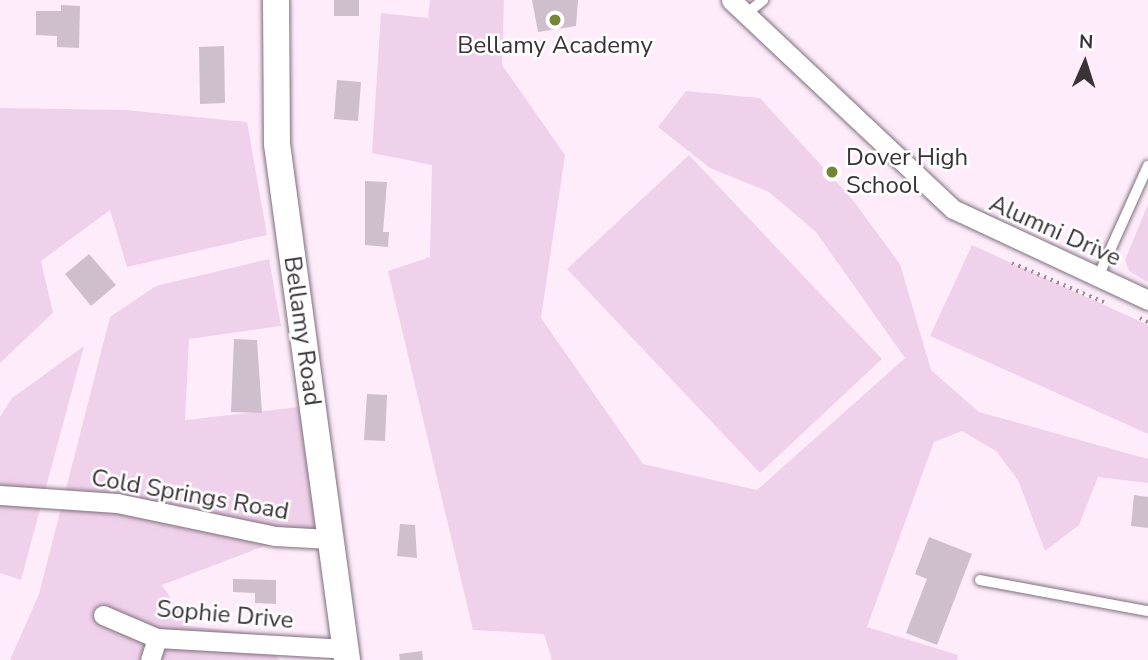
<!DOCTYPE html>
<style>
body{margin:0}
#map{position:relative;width:1148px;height:660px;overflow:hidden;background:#feecfb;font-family:"Nunito Sans",sans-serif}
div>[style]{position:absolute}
.green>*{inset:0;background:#f0d1eb}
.building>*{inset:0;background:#cfbecc}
.path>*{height:3.5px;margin-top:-1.75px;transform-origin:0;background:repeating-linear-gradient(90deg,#9a8e98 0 2px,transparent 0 7px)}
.roads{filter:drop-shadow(0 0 2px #7e6f7c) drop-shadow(0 0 2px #7e6f7c)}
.lane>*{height:10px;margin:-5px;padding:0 5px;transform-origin:5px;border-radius:5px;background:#fff}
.street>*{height:19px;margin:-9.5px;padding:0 9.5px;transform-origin:9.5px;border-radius:9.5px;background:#fff}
.secondary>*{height:26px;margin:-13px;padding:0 13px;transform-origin:13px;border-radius:13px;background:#fff}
.dots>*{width:19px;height:19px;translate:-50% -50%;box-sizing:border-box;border:4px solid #fff;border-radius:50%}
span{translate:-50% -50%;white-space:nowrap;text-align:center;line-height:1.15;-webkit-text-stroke:5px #fff;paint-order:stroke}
.poi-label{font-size:24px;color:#393338}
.left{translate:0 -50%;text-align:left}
.street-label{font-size:24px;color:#393338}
.north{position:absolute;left:1050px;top:28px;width:70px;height:70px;-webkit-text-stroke:5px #fff;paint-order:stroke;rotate:3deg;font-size:19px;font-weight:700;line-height:28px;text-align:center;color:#393338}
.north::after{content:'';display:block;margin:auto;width:24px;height:32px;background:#393338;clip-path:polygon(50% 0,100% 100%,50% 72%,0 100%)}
</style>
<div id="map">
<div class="green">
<i style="clip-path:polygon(430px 0,504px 0,502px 65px,565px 155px,541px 318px,643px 464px,757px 490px,905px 358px,816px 232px,769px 192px,710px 168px,658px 127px,686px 91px,760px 98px,852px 199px,900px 264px,931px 370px,979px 412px,1148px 459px,1148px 483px,1098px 477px,1079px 525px,1045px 551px,1018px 480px,996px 451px,962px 431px,934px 442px,867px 627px,958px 655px,957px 660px,552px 660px,544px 634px,473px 630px,388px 271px,430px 257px,432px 165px,372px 153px,381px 13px,428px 18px)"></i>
<i style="clip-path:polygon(0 108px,126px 110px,247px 122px,267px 235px,127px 267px,110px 210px,41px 261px,53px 313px,0 363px)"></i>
<i style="clip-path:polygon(689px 155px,882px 359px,760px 473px,567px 269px)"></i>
<i style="clip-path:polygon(1148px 204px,1148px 280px,1147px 282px,1129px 271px,1125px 260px)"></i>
<i style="clip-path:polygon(972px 245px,1148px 325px,1148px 434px,930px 336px)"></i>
<i style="clip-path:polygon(269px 259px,281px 326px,189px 339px,185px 420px,299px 407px,315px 527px,162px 585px,189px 626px,264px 635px,279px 660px,10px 660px,39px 594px,110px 317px,156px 286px)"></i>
<i style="clip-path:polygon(84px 346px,21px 580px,0 573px,0 417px,12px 398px)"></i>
</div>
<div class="building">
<i style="clip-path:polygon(334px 0,359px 0,359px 16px,334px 16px)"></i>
<i style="clip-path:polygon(532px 0,578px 0,576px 26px,538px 32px)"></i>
<i style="clip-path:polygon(61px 5px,80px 6px,79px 48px,57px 47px,57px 36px,36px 35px,36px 11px,61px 11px)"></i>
<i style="clip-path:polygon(224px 46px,225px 103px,200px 104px,199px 47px)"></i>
<i style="clip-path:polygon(337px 80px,361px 82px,358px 121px,334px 119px)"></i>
<i style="clip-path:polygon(365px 181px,387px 182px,383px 232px,389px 232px,388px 247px,365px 245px)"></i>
<i style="clip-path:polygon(89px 254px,116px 285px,91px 306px,65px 274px)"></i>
<i style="clip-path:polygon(234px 339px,257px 340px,262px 413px,231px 412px)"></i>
<i style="clip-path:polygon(367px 394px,387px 395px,385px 441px,364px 440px)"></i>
<i style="clip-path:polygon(1134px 495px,1148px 497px,1148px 528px,1131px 526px)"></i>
<i style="clip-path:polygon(400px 524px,415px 525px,417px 558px,397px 556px)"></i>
<i style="clip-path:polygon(929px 537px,972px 554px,937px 645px,906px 633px,927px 579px,915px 574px)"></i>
<i style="clip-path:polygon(233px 579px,276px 580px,276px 604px,255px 603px,255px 593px,233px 592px)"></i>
<i style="clip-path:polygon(422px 651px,423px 660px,400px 660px,399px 654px)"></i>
</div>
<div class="path">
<i style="left:1012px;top:263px;width:100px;rotate:23deg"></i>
<i style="left:1140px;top:318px;width:9px;rotate:27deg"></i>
</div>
<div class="roads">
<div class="lane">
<i style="left:746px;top:14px;width:22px;rotate:-39deg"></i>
<i style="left:1098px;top:277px;width:122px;rotate:-65.8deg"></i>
<i style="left:980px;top:580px;width:171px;rotate:10.5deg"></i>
</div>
<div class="street">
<i style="left:731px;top:0;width:305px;rotate:43.3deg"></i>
<i style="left:953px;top:209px;width:215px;rotate:25deg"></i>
<i style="left:0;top:495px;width:117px;rotate:3.9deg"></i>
<i style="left:117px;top:503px;width:161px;rotate:11.8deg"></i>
<i style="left:275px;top:536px;width:55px;rotate:3.1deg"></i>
<i style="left:103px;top:615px;width:59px;rotate:23.1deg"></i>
<i style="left:157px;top:638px;width:189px;rotate:3.3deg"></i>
<i style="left:150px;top:660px;width:23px;rotate:-72deg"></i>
</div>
<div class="secondary">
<i style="left:276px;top:0;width:144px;rotate:89.6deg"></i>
<i style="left:277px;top:144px;width:521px;rotate:82.27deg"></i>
</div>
</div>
<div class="dots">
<i style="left:555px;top:20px;background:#748737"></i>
<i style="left:832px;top:172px;background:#748737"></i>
</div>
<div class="poi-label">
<span style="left:555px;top:46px">Bellamy Academy</span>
<span class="left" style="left:846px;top:172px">Dover High<br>School</span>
</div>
<div class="street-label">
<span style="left:1055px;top:231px;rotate:24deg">Alumni Drive</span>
<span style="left:302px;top:331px;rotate:82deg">Bellamy Road</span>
<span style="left:190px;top:495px;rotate:10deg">Cold Springs Road</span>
<span style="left:225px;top:615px;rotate:5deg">Sophie Drive</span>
</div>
<div class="north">N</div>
</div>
